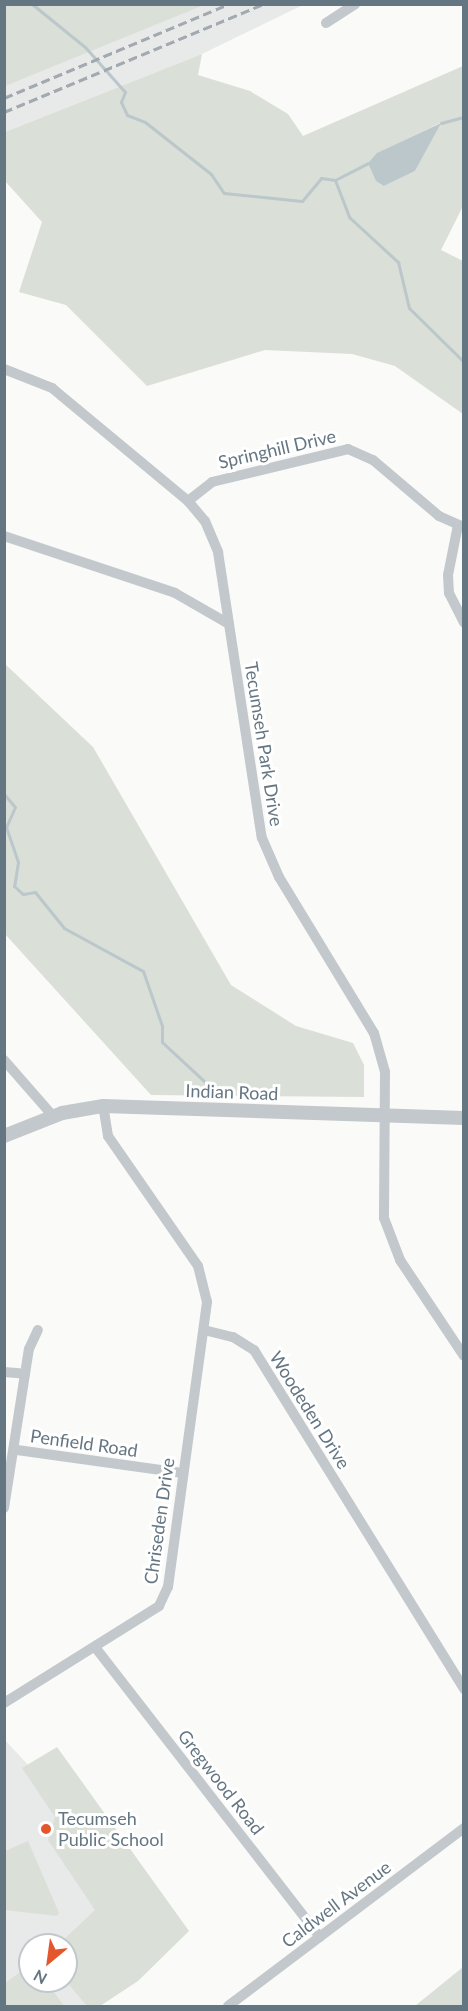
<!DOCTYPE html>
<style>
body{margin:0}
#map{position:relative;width:468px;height:2011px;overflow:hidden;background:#fafaf8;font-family:Lato,sans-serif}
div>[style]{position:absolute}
.built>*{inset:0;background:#e8e9e9}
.green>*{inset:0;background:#dadfd7}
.water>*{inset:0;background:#bbc7cb}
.stream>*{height:3px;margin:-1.5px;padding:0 1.5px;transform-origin:1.5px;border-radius:1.5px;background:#bbc7cb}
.minor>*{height:10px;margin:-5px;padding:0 5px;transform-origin:5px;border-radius:5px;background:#c3c8cc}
.tertiary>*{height:14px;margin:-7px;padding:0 7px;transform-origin:7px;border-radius:7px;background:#c3c8cc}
.rail>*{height:3px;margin-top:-1.5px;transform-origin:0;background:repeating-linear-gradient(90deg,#a2aab0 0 9px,transparent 0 13.5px)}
.dots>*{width:16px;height:16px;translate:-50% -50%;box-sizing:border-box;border:3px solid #fff;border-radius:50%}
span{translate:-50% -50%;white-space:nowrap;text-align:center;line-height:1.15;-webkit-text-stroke:6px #fff;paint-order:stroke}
.street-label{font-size:18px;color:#657683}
.poi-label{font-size:18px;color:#657683}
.left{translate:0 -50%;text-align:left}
.frame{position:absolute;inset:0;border:6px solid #657683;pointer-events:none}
.north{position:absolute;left:18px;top:1933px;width:60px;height:60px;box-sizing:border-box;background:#fff;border:2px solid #c1c8cd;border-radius:50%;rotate:209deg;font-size:16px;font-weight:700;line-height:24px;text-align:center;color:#657683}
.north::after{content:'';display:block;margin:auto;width:21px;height:27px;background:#e4572e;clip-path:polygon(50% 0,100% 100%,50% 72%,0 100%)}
</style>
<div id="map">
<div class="built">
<i style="clip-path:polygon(147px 5px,303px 5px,202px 54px,5px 132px,5px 77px)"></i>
<i style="clip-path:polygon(evenodd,4px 1739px,172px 1920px,96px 2006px,5px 2006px,4px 1739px,30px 1945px,66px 1945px,66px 1981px,30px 1981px,30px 1945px)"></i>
</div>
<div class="green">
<i style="clip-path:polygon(5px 4px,204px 4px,204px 5px,5px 86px)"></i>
<i style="clip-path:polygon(evenodd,202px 54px,198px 75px,250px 91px,288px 114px,303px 136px,463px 66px,463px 206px,441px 250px,463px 261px,463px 414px,395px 366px,352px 354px,265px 350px,147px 386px,66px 305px,19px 292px,42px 222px,5px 181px,5px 132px,202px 54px,440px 123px,415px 171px,384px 186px,368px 163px,378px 153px,440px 123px)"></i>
<i style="clip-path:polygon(5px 664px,93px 747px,231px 985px,296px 1026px,353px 1043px,364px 1065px,364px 1097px,151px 1095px,5px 934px)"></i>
<i style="clip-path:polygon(57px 1747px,189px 1931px,138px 1981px,100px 2006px,87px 2006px,66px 1981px,66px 1945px,58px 1945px,95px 1910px,48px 1840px,55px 1817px,22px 1768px)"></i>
<i style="clip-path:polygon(28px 1841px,59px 1913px,57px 1916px,5px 1910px,5px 1851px)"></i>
<i style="clip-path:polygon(30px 1965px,30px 1981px,46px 1981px,64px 2006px,5px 2006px,5px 1983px)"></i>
<i style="clip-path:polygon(463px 1967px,463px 2006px,415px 2006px)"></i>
</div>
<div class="water">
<i style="clip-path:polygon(441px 123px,415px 171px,384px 186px,376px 181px,368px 163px,377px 153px)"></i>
</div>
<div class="stream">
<i style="left:32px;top:4px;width:68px;rotate:39.1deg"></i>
<i style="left:85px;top:47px;width:60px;rotate:48.4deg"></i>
<i style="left:125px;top:92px;width:11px;rotate:112deg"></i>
<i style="left:121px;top:102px;width:14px;rotate:65deg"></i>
<i style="left:127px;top:115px;width:19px;rotate:21deg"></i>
<i style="left:145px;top:122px;width:84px;rotate:38.2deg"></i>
<i style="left:211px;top:174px;width:23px;rotate:56deg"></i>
<i style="left:224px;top:193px;width:78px;rotate:5.9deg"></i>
<i style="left:302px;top:201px;width:30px;rotate:-50deg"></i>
<i style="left:321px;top:178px;width:14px;rotate:8deg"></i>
<i style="left:335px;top:180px;width:40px;rotate:69deg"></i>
<i style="left:349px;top:217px;width:67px;rotate:42.6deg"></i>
<i style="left:398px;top:262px;width:47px;rotate:76.6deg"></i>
<i style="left:409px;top:308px;width:77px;rotate:44.5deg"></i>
<i style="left:441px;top:123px;width:24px;rotate:-15deg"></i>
<i style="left:335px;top:180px;width:37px;rotate:-27deg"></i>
<i style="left:4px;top:794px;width:17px;rotate:50deg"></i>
<i style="left:15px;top:807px;width:22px;rotate:114deg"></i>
<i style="left:6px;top:827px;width:37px;rotate:71deg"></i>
<i style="left:18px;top:862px;width:24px;rotate:99deg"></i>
<i style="left:14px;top:886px;width:12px;rotate:42deg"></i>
<i style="left:23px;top:894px;width:12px;rotate:-9deg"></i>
<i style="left:35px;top:892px;width:46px;rotate:51.1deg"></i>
<i style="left:64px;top:928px;width:90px;rotate:28.6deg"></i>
<i style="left:143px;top:971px;width:58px;rotate:70.9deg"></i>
<i style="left:162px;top:1026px;width:16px;rotate:90deg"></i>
<i style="left:162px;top:1042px;width:59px;rotate:42.9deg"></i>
</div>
<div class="minor">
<i style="left:326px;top:23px;width:35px;rotate:-33deg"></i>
<i style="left:4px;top:369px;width:52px;rotate:21.6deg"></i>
<i style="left:52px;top:388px;width:177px;rotate:39.7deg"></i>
<i style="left:188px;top:501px;width:26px;rotate:50deg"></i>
<i style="left:205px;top:521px;width:34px;rotate:67deg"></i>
<i style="left:218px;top:552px;width:289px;rotate:81.3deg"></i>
<i style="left:262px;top:838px;width:43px;rotate:66.4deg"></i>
<i style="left:279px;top:877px;width:183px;rotate:58.7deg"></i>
<i style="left:374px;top:1033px;width:41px;rotate:74.2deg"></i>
<i style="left:385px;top:1072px;width:146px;rotate:90.4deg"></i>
<i style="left:384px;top:1218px;width:45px;rotate:69.1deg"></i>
<i style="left:400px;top:1260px;width:115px;rotate:56.3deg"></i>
<i style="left:188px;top:501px;width:31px;rotate:-38deg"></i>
<i style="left:212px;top:482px;width:140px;rotate:-13.6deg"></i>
<i style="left:348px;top:449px;width:27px;rotate:24deg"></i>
<i style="left:373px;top:460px;width:87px;rotate:40.3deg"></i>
<i style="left:439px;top:516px;width:27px;rotate:24deg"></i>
<i style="left:458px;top:525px;width:51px;rotate:101.3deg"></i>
<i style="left:448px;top:575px;width:18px;rotate:87deg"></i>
<i style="left:449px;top:593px;width:33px;rotate:63deg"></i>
<i style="left:4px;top:536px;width:180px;rotate:18.4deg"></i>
<i style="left:175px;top:593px;width:62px;rotate:29.9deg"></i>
<i style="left:4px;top:1060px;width:74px;rotate:48.8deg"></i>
<i style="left:204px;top:1330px;width:30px;rotate:14deg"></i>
<i style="left:233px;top:1337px;width:25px;rotate:32deg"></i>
<i style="left:254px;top:1350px;width:399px;rotate:58.2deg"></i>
<i style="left:4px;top:1372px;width:21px;rotate:5deg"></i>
<i style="left:17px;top:1450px;width:167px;rotate:7.9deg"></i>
<i style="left:4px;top:1508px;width:161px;rotate:-81.1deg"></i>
<i style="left:29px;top:1349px;width:21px;rotate:-65deg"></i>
<i style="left:95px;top:1647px;width:367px;rotate:52.2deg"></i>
<i style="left:4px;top:1703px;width:183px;rotate:-32deg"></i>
<i style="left:159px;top:1606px;width:21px;rotate:-65deg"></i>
<i style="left:168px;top:1587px;width:288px;rotate:-82.2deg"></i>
<i style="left:207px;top:1302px;width:37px;rotate:-104deg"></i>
<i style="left:198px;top:1266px;width:158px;rotate:-124.7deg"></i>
<i style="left:108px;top:1136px;width:30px;rotate:-99deg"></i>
<i style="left:228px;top:2006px;width:296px;rotate:-37deg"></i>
</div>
<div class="tertiary">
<i style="left:4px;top:1136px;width:62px;rotate:-21.6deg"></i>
<i style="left:62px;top:1113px;width:42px;rotate:-9.7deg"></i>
<i style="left:103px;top:1106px;width:361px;rotate:1.9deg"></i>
</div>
<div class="rail">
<i style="left:4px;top:98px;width:244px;rotate:-22.7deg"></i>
<i style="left:4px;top:112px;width:281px;rotate:-22.6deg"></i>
</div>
<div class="dots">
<i style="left:46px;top:1829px;background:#e4572e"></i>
</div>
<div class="street-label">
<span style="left:277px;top:449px;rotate:-13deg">Springhill Drive</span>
<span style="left:264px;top:744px;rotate:81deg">Tecumseh Park Drive</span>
<span style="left:232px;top:1092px;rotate:2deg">Indian Road</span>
<span style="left:310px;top:1410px;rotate:58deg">Woodeden Drive</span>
<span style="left:84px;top:1443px;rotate:8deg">Penfield Road</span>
<span style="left:159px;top:1521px;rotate:-82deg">Chriseden Drive</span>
<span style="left:221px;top:1782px;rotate:52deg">Gregwood Road</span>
<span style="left:336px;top:1904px;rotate:-37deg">Caldwell Avenue</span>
</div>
<div class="poi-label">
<span class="left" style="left:58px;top:1829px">Tecumseh<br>Public School</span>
</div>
<div class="frame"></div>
<div class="north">N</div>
</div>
